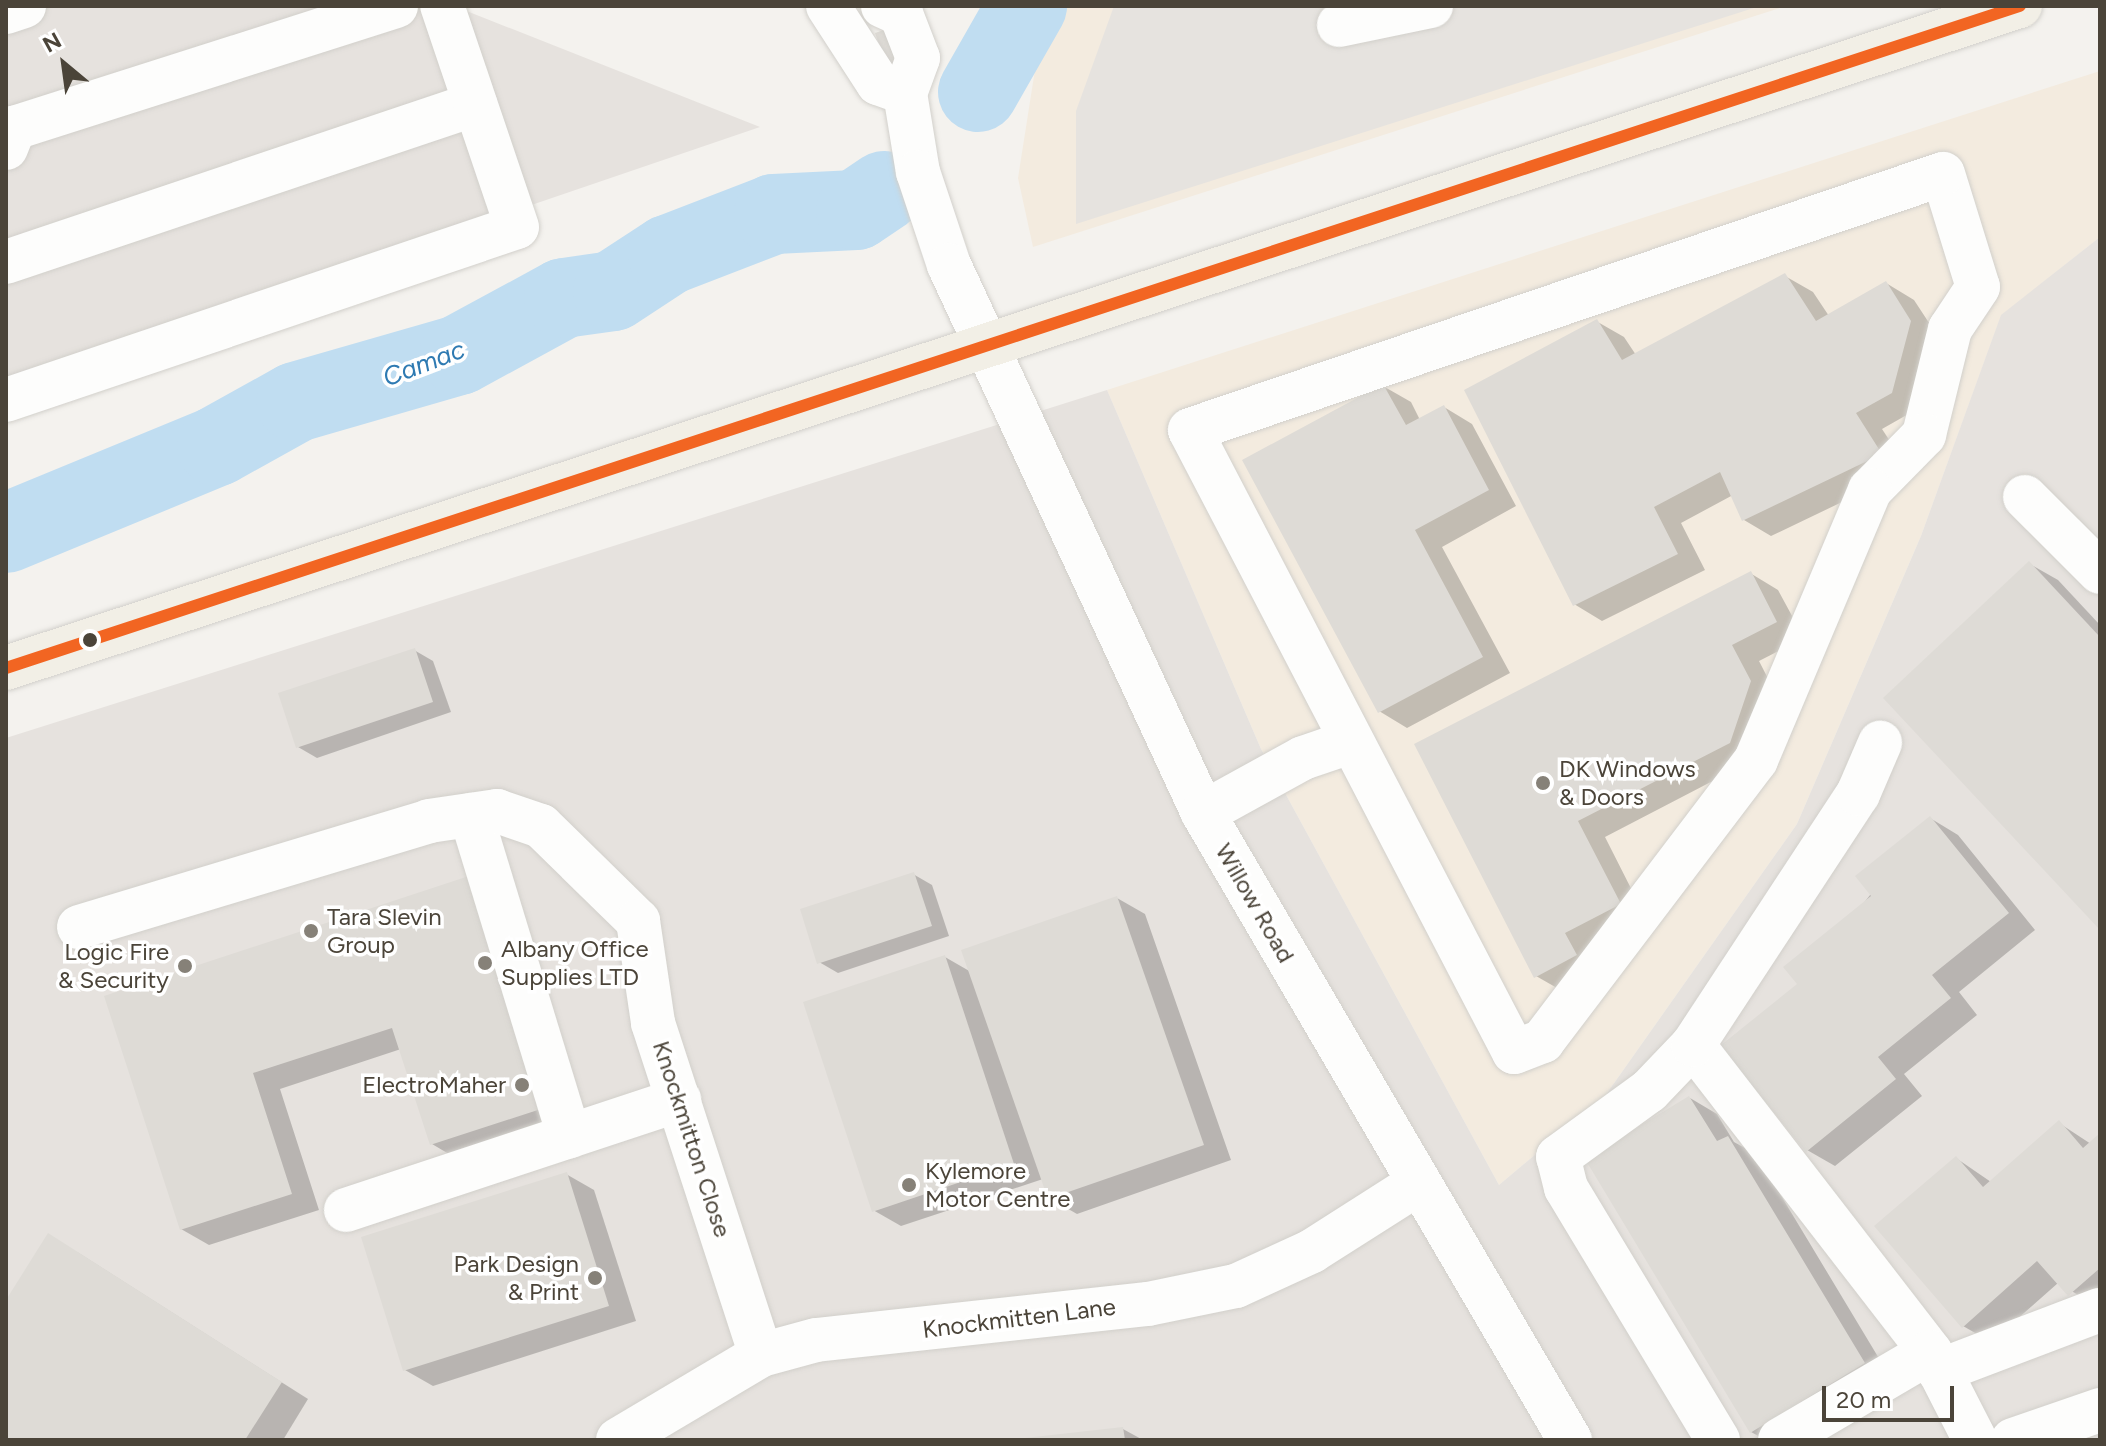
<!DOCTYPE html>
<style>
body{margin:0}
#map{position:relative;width:2106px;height:1446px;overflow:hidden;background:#f4f2ee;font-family:Figtree,sans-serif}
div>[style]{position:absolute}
.commercial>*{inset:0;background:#f3ebdf}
.industrial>*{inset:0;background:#e6e2de}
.parking>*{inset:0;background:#e6e3df}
.shadow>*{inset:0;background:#0003}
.river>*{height:80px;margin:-40px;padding:0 40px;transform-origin:40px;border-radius:40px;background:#c0ddf1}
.building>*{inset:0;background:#dedbd6}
.roads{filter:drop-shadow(0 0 2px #d2d0cb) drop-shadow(0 0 2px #d2d0cb)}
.minor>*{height:44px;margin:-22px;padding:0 22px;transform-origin:22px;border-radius:22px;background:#fdfdfc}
.major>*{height:44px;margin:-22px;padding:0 22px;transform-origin:22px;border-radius:22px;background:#f2efe6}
.bus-1>*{height:12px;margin:-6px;padding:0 6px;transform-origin:6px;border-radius:6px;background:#f26522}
.dots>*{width:22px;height:22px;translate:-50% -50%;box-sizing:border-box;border:4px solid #fff;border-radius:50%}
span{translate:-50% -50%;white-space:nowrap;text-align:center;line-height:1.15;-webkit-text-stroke:7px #fff;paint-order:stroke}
.poi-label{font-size:24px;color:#4b4439}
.left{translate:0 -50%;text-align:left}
.right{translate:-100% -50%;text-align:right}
.street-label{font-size:24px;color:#4b4439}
.water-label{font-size:26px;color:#2e7ab2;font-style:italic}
.frame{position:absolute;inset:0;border:8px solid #4b4439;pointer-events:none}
.north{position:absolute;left:24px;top:24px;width:80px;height:80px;-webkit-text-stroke:6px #fff;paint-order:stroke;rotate:331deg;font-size:22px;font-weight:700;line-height:32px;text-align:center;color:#4b4439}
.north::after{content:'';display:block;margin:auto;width:28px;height:36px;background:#4b4439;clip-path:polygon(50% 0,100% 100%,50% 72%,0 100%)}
.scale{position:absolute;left:1822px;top:1386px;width:132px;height:36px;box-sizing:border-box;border:4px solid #4b4439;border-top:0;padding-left:10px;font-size:24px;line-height:28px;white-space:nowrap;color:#4b4439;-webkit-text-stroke:6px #fff;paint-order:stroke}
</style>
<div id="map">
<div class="commercial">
<i style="clip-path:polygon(1045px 6px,1786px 6px,1033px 247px,1018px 178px)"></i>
<i style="clip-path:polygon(2100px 71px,2100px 237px,2001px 316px,1921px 536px,1797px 824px,1605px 1096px,1499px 1185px,1261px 749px,1107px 390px)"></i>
</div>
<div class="industrial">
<i style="clip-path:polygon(6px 6px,454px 6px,760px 127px,6px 384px)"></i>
<i style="clip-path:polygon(2100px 237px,2100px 1440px,6px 1440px,6px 738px,1107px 390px,1261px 749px,1499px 1185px,1605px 1096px,1797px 824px,1921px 536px,2001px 315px)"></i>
</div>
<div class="parking">
<i style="clip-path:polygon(1114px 6px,1760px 6px,1076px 224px,1076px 111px)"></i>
</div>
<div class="shadow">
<i style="clip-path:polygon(1785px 276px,1813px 292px,1829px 316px,1886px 283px,1914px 300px,1939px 338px,1919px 408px,1882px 429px,1909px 470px,1771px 536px,1744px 520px,1733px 495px,1681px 523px,1705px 570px,1602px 621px,1574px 604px,1596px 321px,1624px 337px,1636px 355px)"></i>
<i style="clip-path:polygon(1383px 386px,1411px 402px,1420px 420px,1444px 407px,1472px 424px,1516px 506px,1442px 547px,1510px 673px,1407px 728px,1379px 711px)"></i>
<i style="clip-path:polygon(2030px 564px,2058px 580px,2100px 625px,2100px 927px)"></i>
<i style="clip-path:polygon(1750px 573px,1778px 590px,1804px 638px,1759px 661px,1778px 698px,1757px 758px,1605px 837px,1647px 920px,1564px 992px,1536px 976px,1417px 745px)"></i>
<i style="clip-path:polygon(414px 650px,433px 661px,451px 712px,317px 758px,298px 747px)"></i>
<i style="clip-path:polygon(1930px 818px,1958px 835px,2035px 930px,1959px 992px,1977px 1015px,1904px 1074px,1922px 1096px,1835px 1166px,1807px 1150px,1800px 985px)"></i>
<i style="clip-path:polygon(913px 874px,932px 885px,949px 936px,838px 973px,819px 962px)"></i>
<i style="clip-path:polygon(469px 879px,571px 1123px,459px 1160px,432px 1144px,401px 1049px,280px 1089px,319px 1210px,209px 1245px,181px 1229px,106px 997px)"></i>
<i style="clip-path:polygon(1117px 898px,1145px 914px,1231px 1160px,1077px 1214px,1049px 1198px,1043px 1179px,901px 1226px,873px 1210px,945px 957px,971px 972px)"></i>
<i style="clip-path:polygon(1690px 1098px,1717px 1114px,1734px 1142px,1756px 1154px,1892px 1380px,1766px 1440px,1751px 1432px)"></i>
<i style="clip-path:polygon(2059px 1123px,2091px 1144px,2100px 1136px,2100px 1308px,2058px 1283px,1991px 1342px,1963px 1326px,1956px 1158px,1991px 1182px)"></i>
<i style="clip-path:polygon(566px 1174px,594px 1190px,636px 1321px,433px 1386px,405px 1370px)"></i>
<i style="clip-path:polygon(77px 1252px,308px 1399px,283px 1440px,6px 1440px,6px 1303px)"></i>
<i style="clip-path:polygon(1123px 1429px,1143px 1440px,1025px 1440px)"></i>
</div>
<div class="river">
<i style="left:978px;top:92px;width:99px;rotate:-60.3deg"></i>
<i style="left:6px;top:533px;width:228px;rotate:-22.4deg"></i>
<i style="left:217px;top:446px;width:90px;rotate:-29.1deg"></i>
<i style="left:296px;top:402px;width:170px;rotate:-16.1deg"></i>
<i style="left:459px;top:355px;width:119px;rotate:-28.5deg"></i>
<i style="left:564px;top:298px;width:49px;rotate:-8.1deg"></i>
<i style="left:613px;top:291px;width:66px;rotate:-33.2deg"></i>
<i style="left:668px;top:255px;width:114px;rotate:-21.1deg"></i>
<i style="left:774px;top:214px;width:82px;rotate:-2.8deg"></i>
<i style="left:856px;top:210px;width:34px;rotate:-34deg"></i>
</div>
<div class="building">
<i style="clip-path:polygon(887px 29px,902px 68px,888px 69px,875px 33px)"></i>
<i style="clip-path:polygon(1785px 273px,1816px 321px,1886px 281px,1911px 321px,1892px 393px,1856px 413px,1882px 454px,1742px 521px,1720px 472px,1654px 507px,1678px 554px,1573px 606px,1464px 390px,1597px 319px,1622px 360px)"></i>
<i style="clip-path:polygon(1383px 384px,1406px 425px,1444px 405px,1489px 490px,1415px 530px,1483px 657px,1378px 713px,1242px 460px)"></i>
<i style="clip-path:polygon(2029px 561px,2100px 637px,2100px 930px,1883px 698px)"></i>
<i style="clip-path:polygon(1751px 571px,1777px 622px,1732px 645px,1751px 681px,1730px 743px,1578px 821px,1621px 904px,1565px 933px,1577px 955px,1534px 978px,1414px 744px)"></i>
<i style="clip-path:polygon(415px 648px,433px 702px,296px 748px,278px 693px)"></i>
<i style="clip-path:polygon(1930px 816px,2009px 913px,1932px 975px,1951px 998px,1878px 1057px,1896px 1079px,1806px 1152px,1720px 1046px,1797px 984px,1783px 967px,1871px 896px,1855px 876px)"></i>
<i style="clip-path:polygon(914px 872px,932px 926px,817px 964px,800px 909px)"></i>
<i style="clip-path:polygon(469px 876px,544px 1108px,430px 1145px,392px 1028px,253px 1073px,292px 1194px,180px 1230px,104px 996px)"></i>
<i style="clip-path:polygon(1117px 896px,1204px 1145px,1048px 1199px,961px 950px)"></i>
<i style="clip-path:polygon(945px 955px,1014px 1164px,872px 1212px,803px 1002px)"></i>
<i style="clip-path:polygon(1689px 1096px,1717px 1141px,1728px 1136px,1865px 1363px,1750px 1433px,1585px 1159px)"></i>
<i style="clip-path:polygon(2059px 1120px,2083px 1148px,2100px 1133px,2100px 1268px,2068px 1296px,2037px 1261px,1962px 1328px,1874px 1226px,1956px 1156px,1983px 1187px)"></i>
<i style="clip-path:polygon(567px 1172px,609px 1306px,403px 1371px,361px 1237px)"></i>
<i style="clip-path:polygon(48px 1233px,282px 1382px,245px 1440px,6px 1440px,6px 1300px)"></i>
<i style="clip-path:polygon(1123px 1427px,1125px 1440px,1025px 1440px,1025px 1438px)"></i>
</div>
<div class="roads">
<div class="minor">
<i style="left:828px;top:6px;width:92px;rotate:57deg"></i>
<i style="left:878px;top:83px;width:29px;rotate:20deg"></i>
<i style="left:883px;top:6px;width:20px;rotate:24deg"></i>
<i style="left:901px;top:14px;width:47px;rotate:68.9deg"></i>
<i style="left:918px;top:58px;width:37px;rotate:110deg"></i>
<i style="left:905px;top:93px;width:80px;rotate:80.7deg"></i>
<i style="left:918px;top:172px;width:98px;rotate:71.6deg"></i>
<i style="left:949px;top:265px;width:604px;rotate:65.13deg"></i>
<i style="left:1203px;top:813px;width:727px;rotate:59.66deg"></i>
<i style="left:6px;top:12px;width:19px;rotate:-18deg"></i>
<i style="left:1339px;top:25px;width:94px;rotate:-11.7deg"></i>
<i style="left:6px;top:148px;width:22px;rotate:-68deg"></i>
<i style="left:14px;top:128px;width:401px;rotate:-17.7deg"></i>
<i style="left:1943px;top:174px;width:118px;rotate:72.8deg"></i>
<i style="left:1978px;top:287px;width:50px;rotate:123.7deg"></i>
<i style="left:1950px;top:329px;width:109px;rotate:103.8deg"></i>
<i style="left:1924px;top:435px;width:77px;rotate:134.5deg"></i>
<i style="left:1870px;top:490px;width:293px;rotate:112.9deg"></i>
<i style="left:1756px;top:760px;width:353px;rotate:127.2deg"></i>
<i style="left:1543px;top:1041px;width:31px;rotate:159deg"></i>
<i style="left:1514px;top:1052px;width:701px;rotate:-117.52deg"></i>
<i style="left:1190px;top:430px;width:795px;rotate:-18.78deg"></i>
<i style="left:6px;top:262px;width:495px;rotate:-18.6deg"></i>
<i style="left:6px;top:400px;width:539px;rotate:-18.7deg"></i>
<i style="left:517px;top:227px;width:233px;rotate:-108.7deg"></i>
<i style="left:2025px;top:497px;width:106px;rotate:45deg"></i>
<i style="left:1203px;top:813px;width:114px;rotate:-28.8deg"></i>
<i style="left:1303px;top:758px;width:50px;rotate:-18.8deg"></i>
<i style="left:471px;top:815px;width:336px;rotate:73deg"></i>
<i style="left:79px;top:927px;width:366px;rotate:-16.8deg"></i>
<i style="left:429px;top:821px;width:69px;rotate:-8.4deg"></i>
<i style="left:497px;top:811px;width:46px;rotate:18.8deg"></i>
<i style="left:541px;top:826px;width:136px;rotate:44.4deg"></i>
<i style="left:638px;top:921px;width:103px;rotate:81.6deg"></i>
<i style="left:653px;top:1023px;width:349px;rotate:72deg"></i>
<i style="left:1693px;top:1045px;width:388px;rotate:52.3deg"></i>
<i style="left:1930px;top:1352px;width:99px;rotate:62.9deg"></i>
<i style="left:346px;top:1210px;width:351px;rotate:-18.3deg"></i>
<i style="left:1939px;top:1371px;width:172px;rotate:-20.8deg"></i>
<i style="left:618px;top:1440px;width:166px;rotate:-30.7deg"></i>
<i style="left:761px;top:1355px;width:57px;rotate:-15.3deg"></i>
<i style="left:816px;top:1340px;width:334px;rotate:-6.2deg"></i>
<i style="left:1148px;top:1304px;width:90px;rotate:-11.6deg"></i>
<i style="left:1236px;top:1286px;width:84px;rotate:-24.7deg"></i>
<i style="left:1312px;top:1251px;width:125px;rotate:-32.5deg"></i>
<i style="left:1718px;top:1440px;width:294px;rotate:-121.1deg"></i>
<i style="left:1566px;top:1188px;width:32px;rotate:-104deg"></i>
<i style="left:1558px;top:1157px;width:112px;rotate:-36deg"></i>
<i style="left:1649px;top:1091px;width:64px;rotate:-46.3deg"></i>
<i style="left:1693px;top:1045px;width:300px;rotate:-56.7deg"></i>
<i style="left:1858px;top:794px;width:56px;rotate:-66.7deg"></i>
<i style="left:1780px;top:1440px;width:174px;rotate:-30.4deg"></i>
<i style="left:2013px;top:1440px;width:92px;rotate:-19deg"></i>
</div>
<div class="major">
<i style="left:6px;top:668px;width:2120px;rotate:-18.2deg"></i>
</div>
</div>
<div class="bus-1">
<i style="left:6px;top:668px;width:2120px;rotate:-18.2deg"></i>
</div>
<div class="dots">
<i style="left:90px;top:640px;background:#4b4439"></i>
<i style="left:1543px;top:783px;background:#868178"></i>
<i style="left:311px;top:931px;background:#868178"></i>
<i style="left:485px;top:963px;background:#868178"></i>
<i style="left:185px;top:966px;background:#868178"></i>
<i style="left:522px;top:1085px;background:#868178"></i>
<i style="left:909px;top:1185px;background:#868178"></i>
<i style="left:595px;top:1278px;background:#868178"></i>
</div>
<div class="poi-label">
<span class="left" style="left:1559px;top:783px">DK Windows<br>&amp; Doors</span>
<span class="left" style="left:327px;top:931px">Tara Slevin<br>Group</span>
<span class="left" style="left:501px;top:963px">Albany Office<br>Supplies LTD</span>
<span class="right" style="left:169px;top:966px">Logic Fire<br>&amp; Security</span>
<span class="right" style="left:506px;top:1085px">ElectroMaher</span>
<span class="left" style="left:925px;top:1185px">Kylemore<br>Motor Centre</span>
<span class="right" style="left:579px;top:1278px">Park Design<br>&amp; Print</span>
</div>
<div class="street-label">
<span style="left:1255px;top:903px;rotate:60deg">Willow Road</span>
<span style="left:692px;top:1139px;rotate:72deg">Knockmitton Close</span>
<span style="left:1019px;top:1318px;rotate:-7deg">Knockmitten Lane</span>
</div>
<div class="water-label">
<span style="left:424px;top:364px;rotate:-21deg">Camac</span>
</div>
<div class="frame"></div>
<div class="north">N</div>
<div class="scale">20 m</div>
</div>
